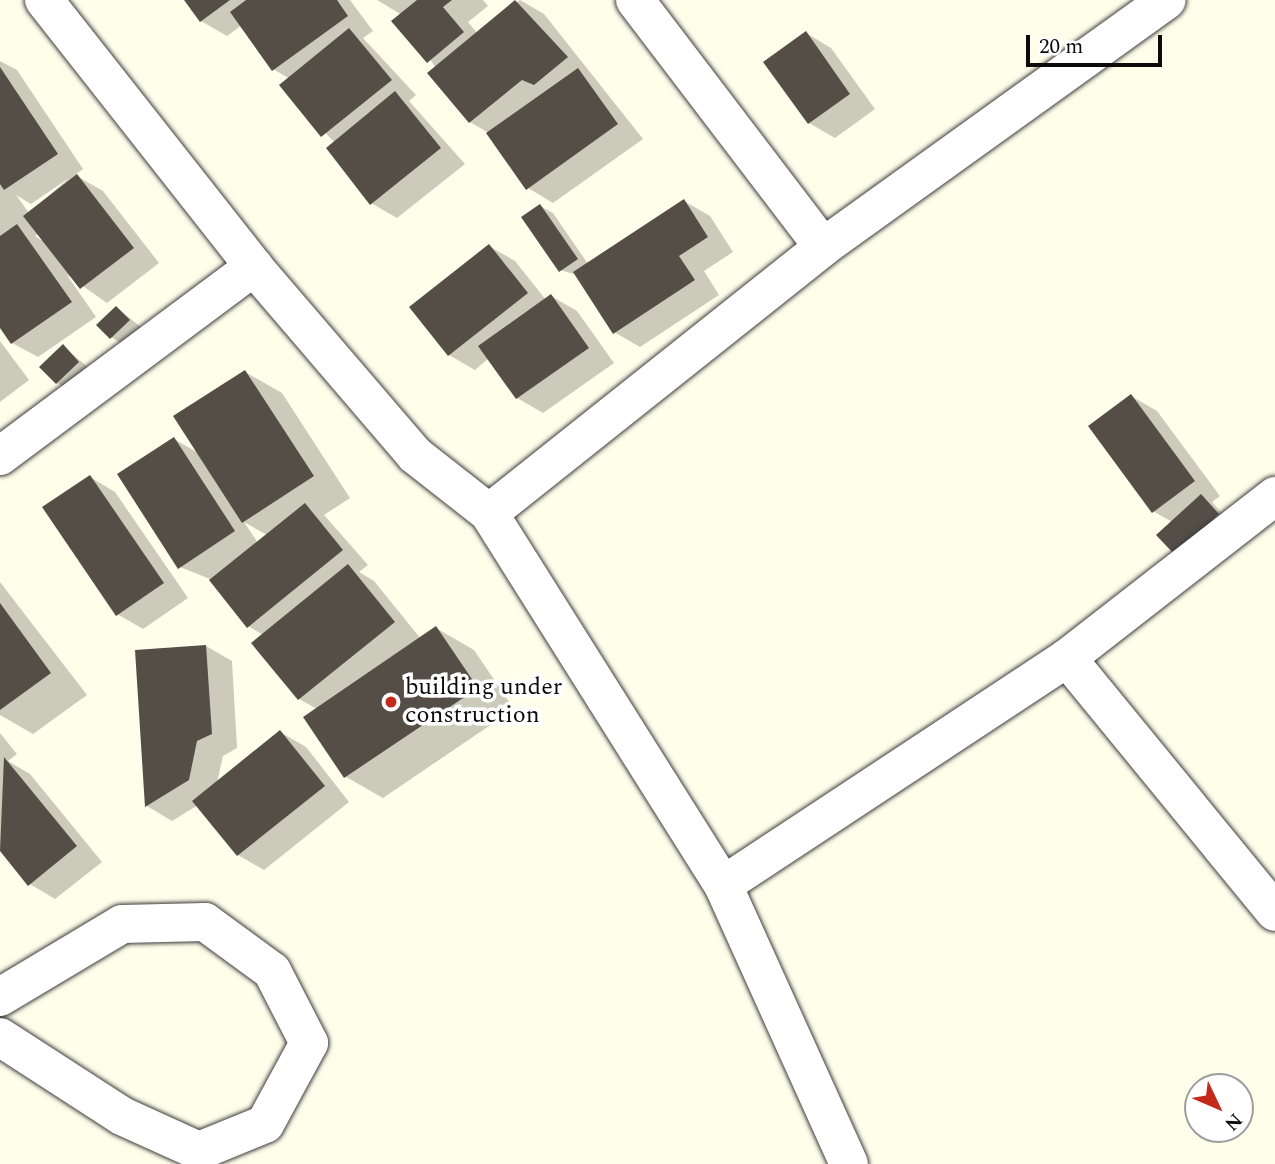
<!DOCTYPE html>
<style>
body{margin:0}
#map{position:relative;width:1275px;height:1164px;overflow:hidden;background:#fffeea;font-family:Spectral,serif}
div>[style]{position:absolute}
.shadow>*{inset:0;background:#0003}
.building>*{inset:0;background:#554e47}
.roads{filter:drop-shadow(0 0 2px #3e3e3e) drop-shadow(0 0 2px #3e3e3e)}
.minor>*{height:38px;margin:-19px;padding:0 19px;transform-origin:19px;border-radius:19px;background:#fff}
.dots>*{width:19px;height:19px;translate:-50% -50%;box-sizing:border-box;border:4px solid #fff;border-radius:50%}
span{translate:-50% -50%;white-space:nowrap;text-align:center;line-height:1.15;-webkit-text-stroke:7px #fff;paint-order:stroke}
.poi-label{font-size:24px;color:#0b0b0b}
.left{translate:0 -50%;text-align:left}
.north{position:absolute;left:1184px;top:1073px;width:70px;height:70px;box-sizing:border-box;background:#fff;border:2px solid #9d9d9d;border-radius:50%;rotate:134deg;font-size:19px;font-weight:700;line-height:28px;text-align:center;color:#0b0b0b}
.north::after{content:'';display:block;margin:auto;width:24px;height:32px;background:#c32a1c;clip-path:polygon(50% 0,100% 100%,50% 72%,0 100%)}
.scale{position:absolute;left:1026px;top:35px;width:136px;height:32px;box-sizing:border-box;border:4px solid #0b0b0b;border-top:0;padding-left:9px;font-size:21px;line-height:24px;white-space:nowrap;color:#0b0b0b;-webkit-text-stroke:5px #fff;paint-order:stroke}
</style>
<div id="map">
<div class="shadow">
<i style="clip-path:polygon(186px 0,350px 0,373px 31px,363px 38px,416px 95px,409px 101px,465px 164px,397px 218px,371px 203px,335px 143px,281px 86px,290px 79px,273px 69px,242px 25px,227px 36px,201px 21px)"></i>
<i style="clip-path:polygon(377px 0,483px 0,488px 6px,468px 22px,477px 33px,520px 0,544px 14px,643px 139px,553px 203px,528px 188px,489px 133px,470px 122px,402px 15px)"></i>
<i style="clip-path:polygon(806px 33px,831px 48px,875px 109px,835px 138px,809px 123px)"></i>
<i style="clip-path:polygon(evenodd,0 61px,17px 70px,83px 169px,75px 175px,103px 191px,159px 263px,107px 303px,67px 275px,96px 317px,38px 357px,12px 343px,0 325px,0 61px,69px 178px,29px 213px,16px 195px,31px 204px,69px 178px,0 61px,39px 234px,46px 243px,35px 236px,39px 234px)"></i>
<i style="clip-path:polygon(684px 201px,710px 216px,733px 252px,704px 271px,719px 295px,640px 347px,614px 332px,577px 275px,560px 270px,540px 206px,553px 213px,588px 264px)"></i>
<i style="clip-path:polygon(489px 246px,515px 261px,546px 300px,551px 296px,577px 311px,614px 363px,543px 413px,517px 398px,489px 358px,475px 370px,449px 355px)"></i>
<i style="clip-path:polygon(117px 308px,142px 328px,124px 345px,111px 337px)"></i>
<i style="clip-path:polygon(0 341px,29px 380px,0 402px)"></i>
<i style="clip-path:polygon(63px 346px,91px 370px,70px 390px,57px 383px)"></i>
<i style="clip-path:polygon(evenodd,245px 372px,282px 393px,350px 498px,324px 515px,368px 565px,359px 572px,374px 581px,421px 639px,436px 628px,474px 650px,514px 709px,383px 798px,346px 777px,317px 709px,299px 699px,254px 643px,263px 635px,248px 626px,210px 579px,180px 567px,174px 439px,200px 454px,245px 372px,244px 522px,267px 535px,258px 543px,244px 522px)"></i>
<i style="clip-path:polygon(1131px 396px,1157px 411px,1220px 496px,1212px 502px,1230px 522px,1172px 522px,1153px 511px)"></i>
<i style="clip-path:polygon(90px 477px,115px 492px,188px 598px,143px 629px,117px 614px)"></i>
<i style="clip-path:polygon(0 582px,87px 695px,33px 734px,0 715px)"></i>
<i style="clip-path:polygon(206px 646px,232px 661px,237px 748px,223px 756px,217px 783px,280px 732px,306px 747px,349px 802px,264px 870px,238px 855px,198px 805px,172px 821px,147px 806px,137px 652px)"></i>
<i style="clip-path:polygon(0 733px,17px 754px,8px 761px,30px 774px,102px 862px,55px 899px,30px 884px,0 848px)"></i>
</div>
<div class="building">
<i style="clip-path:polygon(184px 0,230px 0,200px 22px)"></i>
<i style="clip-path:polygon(246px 0,337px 0,348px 16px,272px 71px,230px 12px)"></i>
<i style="clip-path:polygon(417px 0,452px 0,443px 7px,464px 32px,427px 63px,391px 21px)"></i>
<i style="clip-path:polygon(515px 0,568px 57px,534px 85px,522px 80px,469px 123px,427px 73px)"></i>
<i style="clip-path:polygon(349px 28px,392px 80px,321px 137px,279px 85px)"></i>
<i style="clip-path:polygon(806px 31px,850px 94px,808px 124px,763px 62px)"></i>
<i style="clip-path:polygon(0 67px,58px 154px,4px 190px,0 184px)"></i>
<i style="clip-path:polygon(578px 68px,618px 124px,526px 190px,486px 133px)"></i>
<i style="clip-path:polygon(395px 91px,441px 148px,370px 205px,326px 148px)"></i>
<i style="clip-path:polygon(77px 174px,134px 248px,80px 289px,23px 216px)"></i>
<i style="clip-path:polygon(684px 199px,708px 237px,679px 256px,695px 280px,613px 334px,573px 272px)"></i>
<i style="clip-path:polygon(540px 204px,578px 259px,559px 272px,521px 217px)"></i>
<i style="clip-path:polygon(17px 224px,72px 302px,11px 344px,0 328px,0 236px)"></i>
<i style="clip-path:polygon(489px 244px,528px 293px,448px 356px,409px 307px)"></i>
<i style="clip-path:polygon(551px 294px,589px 348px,516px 399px,478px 346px)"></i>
<i style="clip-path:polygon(116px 306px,130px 320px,110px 339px,96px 325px)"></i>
<i style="clip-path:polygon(63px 344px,79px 362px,56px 384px,39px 367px)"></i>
<i style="clip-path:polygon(245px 370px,314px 476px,242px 523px,173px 416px)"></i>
<i style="clip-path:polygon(1131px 394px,1195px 481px,1152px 513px,1088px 426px)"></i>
<i style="clip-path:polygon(174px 437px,235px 531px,178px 569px,117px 474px)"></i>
<i style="clip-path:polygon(90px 475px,164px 583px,116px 616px,42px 507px)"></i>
<i style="clip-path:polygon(1201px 494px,1219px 514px,1175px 555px,1156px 535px)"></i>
<i style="clip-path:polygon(305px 503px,343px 550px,247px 628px,209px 580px)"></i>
<i style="clip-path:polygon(348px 564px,395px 622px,298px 700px,251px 643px)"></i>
<i style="clip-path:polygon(0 603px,51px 673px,0 710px)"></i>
<i style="clip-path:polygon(436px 626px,478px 688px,344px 778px,303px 717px)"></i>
<i style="clip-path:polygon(206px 645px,212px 734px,197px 741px,189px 780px,145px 807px,135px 650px)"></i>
<i style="clip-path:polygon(280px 730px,325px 786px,237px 856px,192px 801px)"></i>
<i style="clip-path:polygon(4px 757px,77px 846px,28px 886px,0 851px)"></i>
</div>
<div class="roads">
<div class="minor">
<i style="left:44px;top:0;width:340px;rotate:51.8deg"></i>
<i style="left:254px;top:267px;width:248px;rotate:49.4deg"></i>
<i style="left:415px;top:455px;width:94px;rotate:38.1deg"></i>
<i style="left:635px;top:0;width:310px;rotate:52.7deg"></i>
<i style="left:0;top:456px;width:317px;rotate:-36.7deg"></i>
<i style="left:1067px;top:658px;width:328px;rotate:50.7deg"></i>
<i style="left:723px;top:885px;width:412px;rotate:-33.4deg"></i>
<i style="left:1067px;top:658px;width:264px;rotate:-37.9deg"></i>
<i style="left:0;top:997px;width:142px;rotate:-30.9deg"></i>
<i style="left:122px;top:924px;width:83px;rotate:-1.4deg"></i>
<i style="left:205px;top:922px;width:83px;rotate:36.2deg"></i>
<i style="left:272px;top:971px;width:81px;rotate:62.8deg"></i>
<i style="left:309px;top:1043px;width:92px;rotate:118.5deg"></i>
<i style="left:265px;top:1124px;width:71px;rotate:157.8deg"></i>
<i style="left:199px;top:1151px;width:85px;rotate:-155.6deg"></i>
<i style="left:122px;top:1116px;width:145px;rotate:-147.1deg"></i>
<i style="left:849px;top:1164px;width:306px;rotate:-114.3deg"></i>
<i style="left:723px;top:885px;width:439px;rotate:-122.2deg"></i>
<i style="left:489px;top:513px;width:427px;rotate:-38.5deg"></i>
<i style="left:823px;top:247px;width:423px;rotate:-35.7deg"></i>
</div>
</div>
<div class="dots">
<i style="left:391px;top:702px;background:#c32a1c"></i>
</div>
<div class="poi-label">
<span class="left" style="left:405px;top:702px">building under<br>construction</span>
</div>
<div class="north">N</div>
<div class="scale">20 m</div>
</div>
